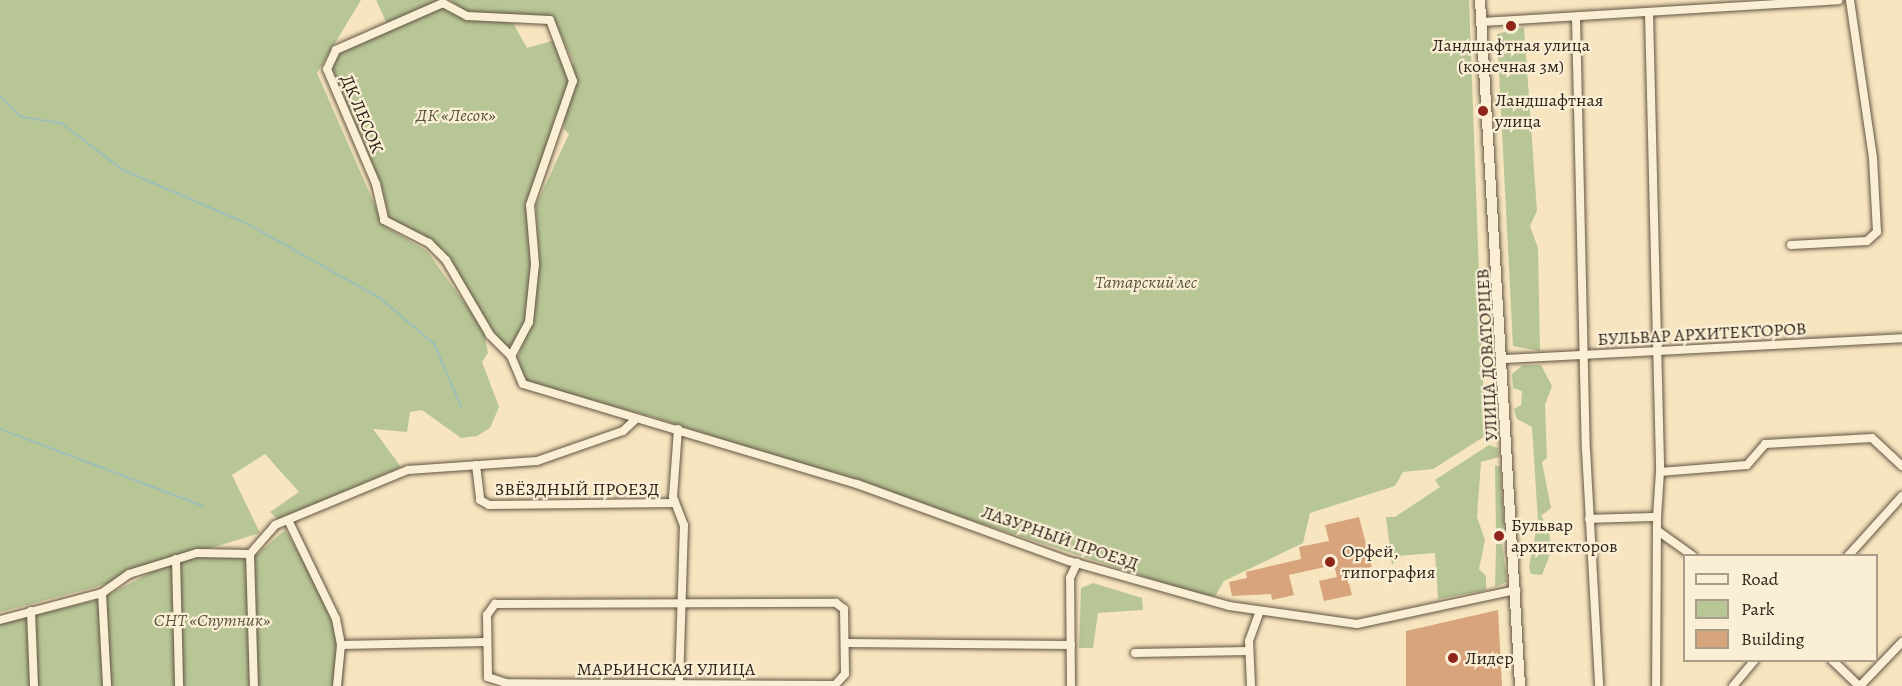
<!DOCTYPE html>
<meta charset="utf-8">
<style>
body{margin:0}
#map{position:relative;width:1902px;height:686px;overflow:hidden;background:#f7e5bf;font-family:Alegreya,serif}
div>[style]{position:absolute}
.green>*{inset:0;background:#b8c696}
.stream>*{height:2px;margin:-1px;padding:0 1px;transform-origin:1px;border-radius:1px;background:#9ebeb8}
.building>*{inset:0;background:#d8a47c}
.roads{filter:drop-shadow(0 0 2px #615443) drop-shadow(0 0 2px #615443)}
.street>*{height:8px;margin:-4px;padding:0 4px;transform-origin:4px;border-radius:4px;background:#faeed5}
.secondary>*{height:10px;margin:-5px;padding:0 5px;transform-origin:5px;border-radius:5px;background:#faeed5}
.dots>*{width:16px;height:16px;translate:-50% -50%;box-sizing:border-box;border:3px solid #faeed5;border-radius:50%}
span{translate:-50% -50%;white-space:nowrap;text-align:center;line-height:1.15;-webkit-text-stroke:4.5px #faeed5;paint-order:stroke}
.poi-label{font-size:18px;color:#2f241a}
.left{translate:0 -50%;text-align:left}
.street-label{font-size:18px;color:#2f241a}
.park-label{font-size:18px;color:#58553f;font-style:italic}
.legend{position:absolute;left:1683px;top:554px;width:195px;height:108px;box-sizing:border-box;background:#faeed5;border:2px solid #a99d8a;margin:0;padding:8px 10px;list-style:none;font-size:18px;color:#2f241a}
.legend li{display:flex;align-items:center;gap:12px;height:30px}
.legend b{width:30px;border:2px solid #a99d8a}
</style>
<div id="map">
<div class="green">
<i style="clip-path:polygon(0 0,361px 0,317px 73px,384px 226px,427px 251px,484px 330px,488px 353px,482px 362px,499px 407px,490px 428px,477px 436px,461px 438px,422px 410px,410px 412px,407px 432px,373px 429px,401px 467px,279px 520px,270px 512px,299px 492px,265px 454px,232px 475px,260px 533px,188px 555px,166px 567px,191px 557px,255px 556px,285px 530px,337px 615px,345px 650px,343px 686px,0 686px,0 623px,98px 600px,152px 572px,0 612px)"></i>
<i style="clip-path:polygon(376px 0,436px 0,474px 19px,513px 23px,527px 48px,555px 40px,571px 75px,573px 61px,554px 19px,466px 12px,450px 0,1469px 0,1485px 436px,1433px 469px,1403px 472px,1395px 486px,1310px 513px,1303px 543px,1224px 581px,1215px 596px,1204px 596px,650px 416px,534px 386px,521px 377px,518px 357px,530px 325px,539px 259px,536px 205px,569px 134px,564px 129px,564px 104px,554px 119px,556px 127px,527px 208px,532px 265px,527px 321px,512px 345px,503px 348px,444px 250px,390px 220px,381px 185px,331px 67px,342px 50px,389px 28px)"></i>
<i style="clip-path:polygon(1524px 27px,1537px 211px,1530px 226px,1538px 248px,1540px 351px,1513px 346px,1497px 34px)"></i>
<i style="clip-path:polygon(1523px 365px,1541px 365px,1552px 386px,1545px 405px,1547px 458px,1542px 462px,1551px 508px,1541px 516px,1549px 527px,1551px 552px,1542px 575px,1531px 574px,1529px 567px,1538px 521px,1532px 427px,1517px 419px,1514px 409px,1521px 405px,1522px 391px,1513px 388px,1512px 374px)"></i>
<i style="clip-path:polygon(1489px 445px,1498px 448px,1499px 457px,1481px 462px,1477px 517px,1485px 540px,1479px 569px,1486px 576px,1486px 590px,1438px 599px,1435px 553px,1397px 556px,1392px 565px,1386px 517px,1395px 517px,1440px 487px,1435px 480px)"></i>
<i style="clip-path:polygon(1495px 465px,1500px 467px,1504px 523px,1502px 534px,1496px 535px)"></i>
<i style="clip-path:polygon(1502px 543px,1507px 582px,1495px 587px,1496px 544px)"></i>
<i style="clip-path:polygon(1093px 583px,1142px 598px,1143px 610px,1098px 613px,1093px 648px,1079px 648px,1081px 588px)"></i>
</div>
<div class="stream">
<i style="left:0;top:96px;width:30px;rotate:45deg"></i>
<i style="left:21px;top:117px;width:40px;rotate:8.5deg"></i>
<i style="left:61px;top:123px;width:78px;rotate:37.2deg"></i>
<i style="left:123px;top:170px;width:132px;rotate:23.3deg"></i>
<i style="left:244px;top:222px;width:156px;rotate:29.2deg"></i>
<i style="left:380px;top:298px;width:71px;rotate:40.4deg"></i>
<i style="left:434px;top:344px;width:68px;rotate:66.5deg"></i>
<i style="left:0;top:429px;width:217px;rotate:20.8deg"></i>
</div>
<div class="building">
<i style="clip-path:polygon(1359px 517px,1372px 567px,1347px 575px,1352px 595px,1324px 601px,1319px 581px,1337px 577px,1334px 565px,1289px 575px,1294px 595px,1272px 600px,1271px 594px,1232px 596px,1229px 582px,1247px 578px,1246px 572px,1301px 559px,1299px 547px,1329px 541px,1325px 525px)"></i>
<i style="clip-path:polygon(1498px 610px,1502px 686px,1406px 686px,1406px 631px)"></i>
</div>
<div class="roads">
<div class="street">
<i style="left:1649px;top:13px;width:459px;rotate:88.6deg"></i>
<i style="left:1576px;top:18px;width:432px;rotate:88.7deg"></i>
<i style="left:1586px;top:450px;width:236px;rotate:86.8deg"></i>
<i style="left:1482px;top:22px;width:357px;rotate:-3.5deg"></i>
<i style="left:1791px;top:245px;width:76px;rotate:-3deg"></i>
<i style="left:1867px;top:241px;width:13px;rotate:-42deg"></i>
<i style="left:1877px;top:232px;width:74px;rotate:-93.1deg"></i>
<i style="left:1873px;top:158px;width:160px;rotate:-98.3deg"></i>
<i style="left:511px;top:356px;width:38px;rotate:-62deg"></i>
<i style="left:529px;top:322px;width:58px;rotate:-84.1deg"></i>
<i style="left:535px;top:264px;width:59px;rotate:-94.8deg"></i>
<i style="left:530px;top:205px;width:131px;rotate:-70.9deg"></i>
<i style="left:573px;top:81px;width:65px;rotate:-110.7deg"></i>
<i style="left:550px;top:20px;width:83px;rotate:-177.2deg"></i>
<i style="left:467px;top:16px;width:27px;rotate:-152deg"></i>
<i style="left:443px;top:3px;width:117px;rotate:156.3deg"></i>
<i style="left:336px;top:50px;width:21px;rotate:115deg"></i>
<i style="left:327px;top:69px;width:125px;rotate:66.9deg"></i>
<i style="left:376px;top:184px;width:37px;rotate:77deg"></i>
<i style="left:384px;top:220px;width:51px;rotate:27.1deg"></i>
<i style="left:429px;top:243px;width:24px;rotate:45deg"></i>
<i style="left:446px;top:260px;width:87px;rotate:59.6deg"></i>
<i style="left:490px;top:335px;width:30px;rotate:45deg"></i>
<i style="left:511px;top:356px;width:30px;rotate:67deg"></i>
<i style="left:523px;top:384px;width:349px;rotate:16.7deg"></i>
<i style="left:857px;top:484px;width:226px;rotate:20deg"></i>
<i style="left:1069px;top:561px;width:166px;rotate:15.7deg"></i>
<i style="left:1229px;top:606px;width:129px;rotate:8deg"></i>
<i style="left:1357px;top:624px;width:163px;rotate:-12.1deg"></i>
<i style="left:1504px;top:359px;width:399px;rotate:-3deg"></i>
<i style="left:678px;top:429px;width:68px;rotate:94.2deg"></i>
<i style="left:673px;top:497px;width:30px;rotate:69deg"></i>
<i style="left:684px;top:525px;width:161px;rotate:91.8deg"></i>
<i style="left:476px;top:465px;width:35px;rotate:83deg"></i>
<i style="left:480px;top:500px;width:10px;rotate:29deg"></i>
<i style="left:489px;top:505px;width:186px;rotate:-0.6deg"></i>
<i style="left:1657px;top:517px;width:45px;rotate:-86.2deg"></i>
<i style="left:1660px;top:472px;width:87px;rotate:-4.6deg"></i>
<i style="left:1747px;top:465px;width:28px;rotate:-49deg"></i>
<i style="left:1765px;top:444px;width:107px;rotate:-3.2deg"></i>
<i style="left:1872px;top:438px;width:41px;rotate:43deg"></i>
<i style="left:1589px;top:519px;width:68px;rotate:-1.7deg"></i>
<i style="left:1657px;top:517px;width:169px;rotate:90.3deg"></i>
<i style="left:288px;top:520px;width:110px;rotate:64.1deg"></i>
<i style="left:336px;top:619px;width:26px;rotate:79deg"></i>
<i style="left:341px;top:645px;width:41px;rotate:95.6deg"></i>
<i style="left:1658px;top:531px;width:43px;rotate:35.5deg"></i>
<i style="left:250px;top:554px;width:132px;rotate:88.3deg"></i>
<i style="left:1848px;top:556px;width:81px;rotate:-48deg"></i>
<i style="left:176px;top:559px;width:127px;rotate:88.6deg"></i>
<i style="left:102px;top:593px;width:93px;rotate:86.9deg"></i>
<i style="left:836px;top:603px;width:10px;rotate:37deg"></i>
<i style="left:844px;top:609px;width:65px;rotate:89.1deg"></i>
<i style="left:845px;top:674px;width:15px;rotate:132deg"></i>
<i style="left:835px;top:685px;width:329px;rotate:-179.7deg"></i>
<i style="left:506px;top:683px;width:19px;rotate:-162deg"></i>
<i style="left:488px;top:677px;width:62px;rotate:-90.9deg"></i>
<i style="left:487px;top:615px;width:14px;rotate:-54deg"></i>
<i style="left:495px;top:604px;width:341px;rotate:-0.2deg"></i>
<i style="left:31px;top:611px;width:75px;rotate:87.7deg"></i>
<i style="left:0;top:620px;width:106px;rotate:-14.8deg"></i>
<i style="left:102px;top:593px;width:33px;rotate:-35deg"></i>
<i style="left:129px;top:574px;width:71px;rotate:-17.2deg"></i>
<i style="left:197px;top:553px;width:53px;rotate:1.1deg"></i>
<i style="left:250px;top:554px;width:38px;rotate:-49deg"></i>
<i style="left:275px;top:525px;width:144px;rotate:-22.5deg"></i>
<i style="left:408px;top:470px;width:129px;rotate:-4deg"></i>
<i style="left:537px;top:461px;width:91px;rotate:-19.2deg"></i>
<i style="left:623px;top:431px;width:18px;rotate:-43deg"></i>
<i style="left:845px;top:643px;width:226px;rotate:0.5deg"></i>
<i style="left:341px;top:645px;width:146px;rotate:-1.2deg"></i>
<i style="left:1135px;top:653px;width:114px;rotate:-1deg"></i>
<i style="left:1832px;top:660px;width:37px;rotate:44deg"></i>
<i style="left:1071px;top:686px;width:108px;rotate:-90.5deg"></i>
<i style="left:1070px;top:578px;width:17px;rotate:-65deg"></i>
<i style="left:1251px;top:686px;width:45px;rotate:-92.5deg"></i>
<i style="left:1249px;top:641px;width:32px;rotate:-70deg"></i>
<i style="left:1733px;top:686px;width:34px;rotate:-50deg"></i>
<i style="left:1860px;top:686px;width:61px;rotate:-46.3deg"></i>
</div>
<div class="secondary">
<i style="left:1480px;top:0;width:687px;rotate:86.66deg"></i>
</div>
</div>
<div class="dots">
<i style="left:1511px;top:26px;background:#8f2418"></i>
<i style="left:1483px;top:111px;background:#8f2418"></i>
<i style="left:1499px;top:536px;background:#8f2418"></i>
<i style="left:1330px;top:562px;background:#8f2418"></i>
<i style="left:1453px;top:658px;background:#8f2418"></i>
</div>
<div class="poi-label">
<span style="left:1511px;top:56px">Ландшафтная улица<br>(конечная 3м)</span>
<span class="left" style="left:1495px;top:111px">Ландшафтная<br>улица</span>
<span class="left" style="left:1511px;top:536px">Бульвар<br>архитекторов</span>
<span class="left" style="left:1342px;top:562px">Орфей,<br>типография</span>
<span class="left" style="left:1465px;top:658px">Лидер</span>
</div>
<div class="street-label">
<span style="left:362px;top:114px;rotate:67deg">ДК ЛЕСОК</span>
<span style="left:1702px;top:334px;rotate:-3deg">БУЛЬВАР АРХИТЕКТОРОВ</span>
<span style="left:1487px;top:355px;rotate:-93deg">УЛИЦА ДОВАТОРЦЕВ</span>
<span style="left:577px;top:489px">ЗВЁЗДНЫЙ ПРОЕЗД</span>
<span style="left:1060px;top:538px;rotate:19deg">ЛАЗУРНЫЙ ПРОЕЗД</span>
<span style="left:666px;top:669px">МАРЬИНСКАЯ УЛИЦА</span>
</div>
<div class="park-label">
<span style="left:456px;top:115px">ДК «Лесок»</span>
<span style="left:1146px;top:282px">Татарский лес</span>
<span style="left:212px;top:620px">СНТ «Спутник»</span>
</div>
<ul class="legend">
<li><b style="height:8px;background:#faeed5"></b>Road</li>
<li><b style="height:16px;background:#b8c696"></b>Park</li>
<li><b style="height:16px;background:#d8a47c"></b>Building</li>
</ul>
</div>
